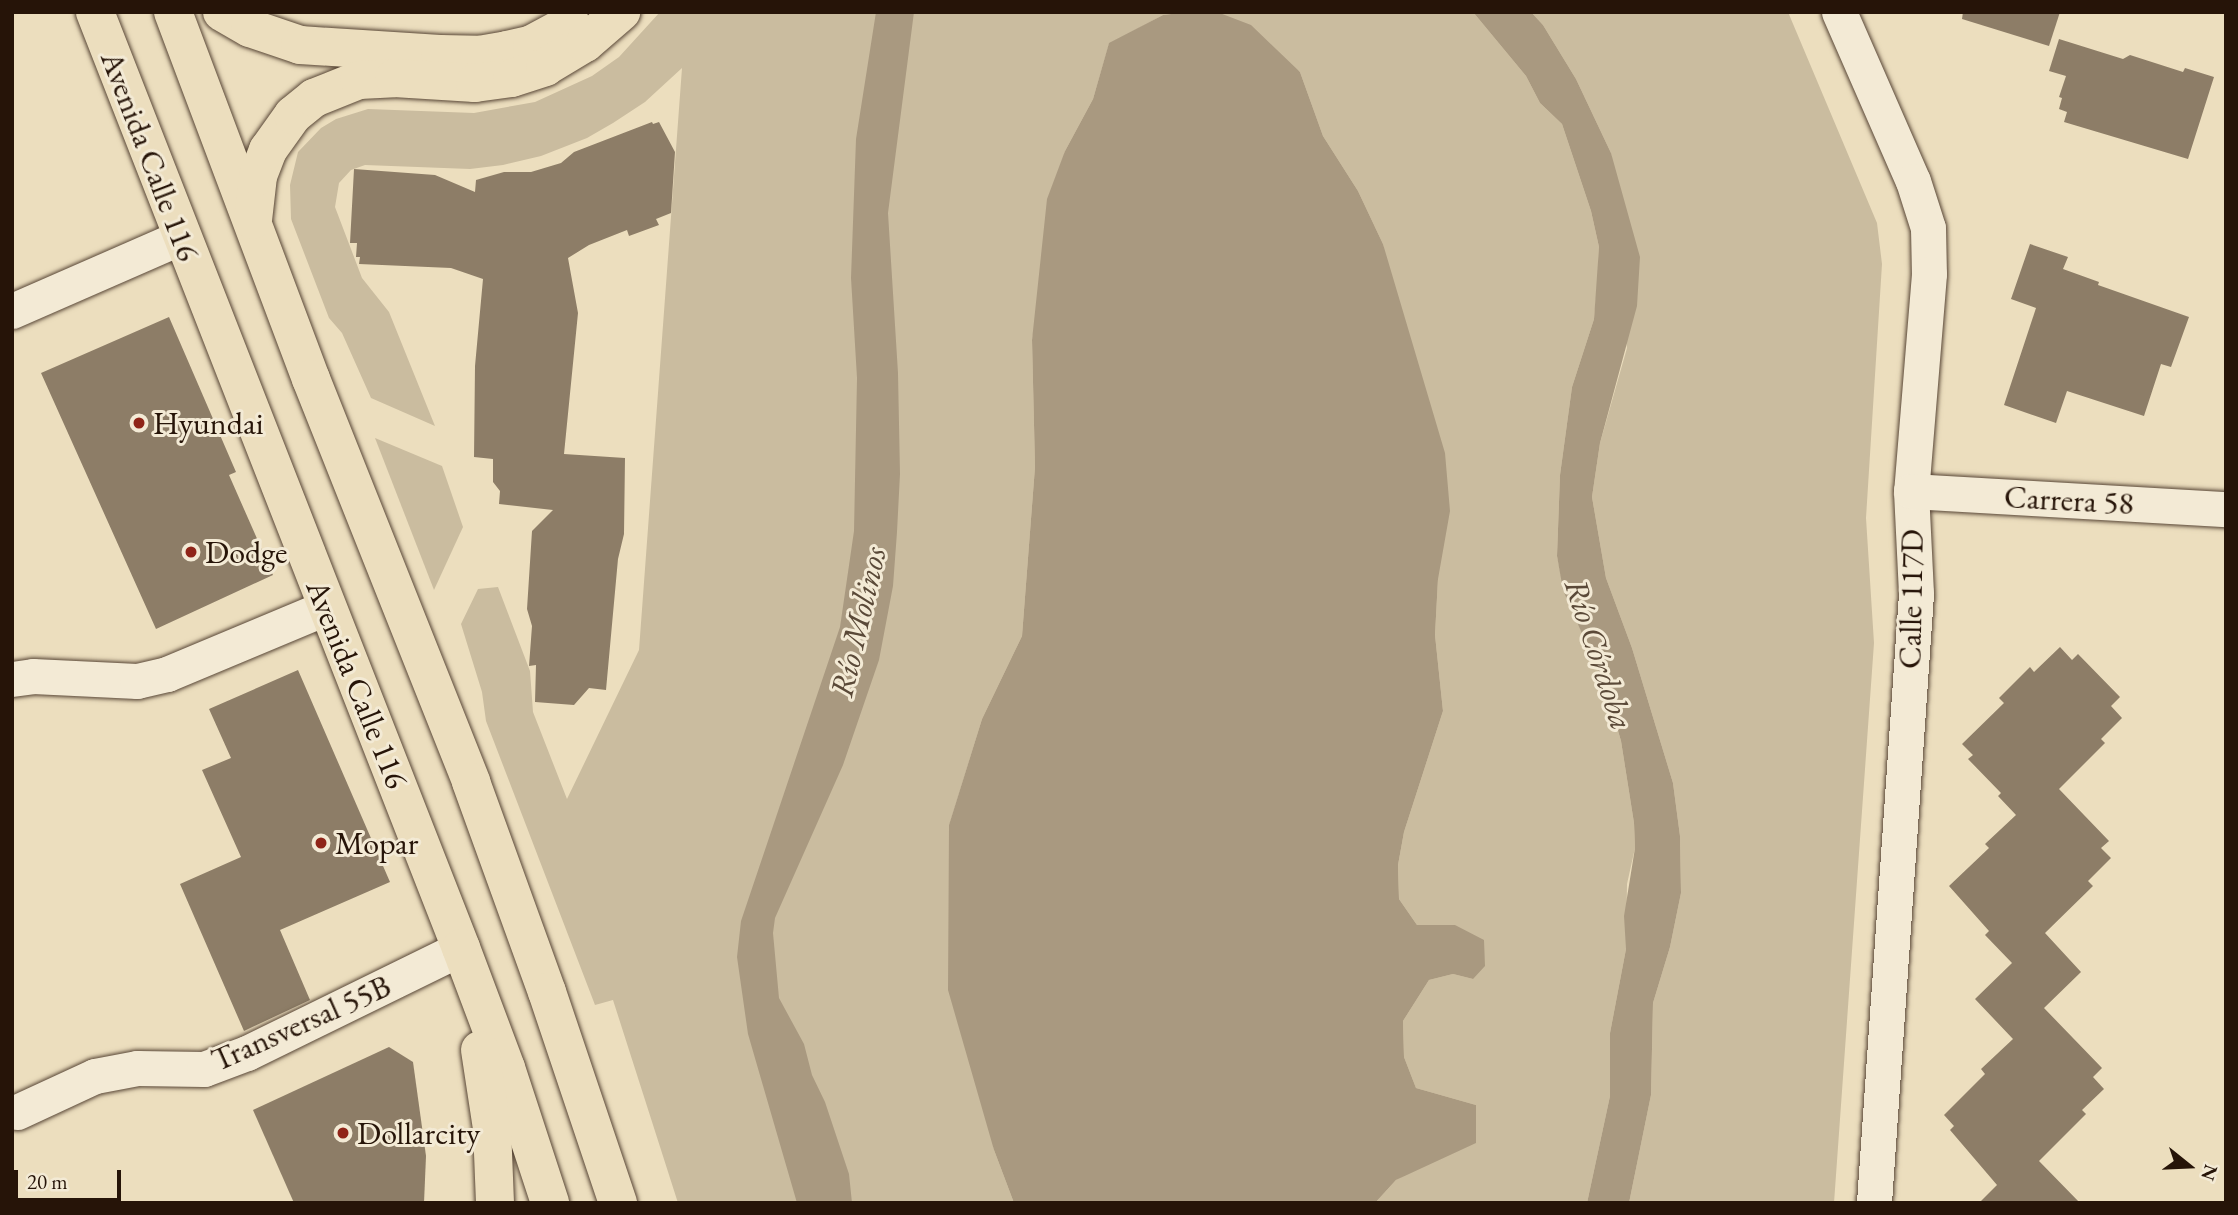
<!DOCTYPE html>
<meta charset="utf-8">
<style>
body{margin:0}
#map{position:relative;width:2238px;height:1215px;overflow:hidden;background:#ecdebe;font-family:"EB Garamond",serif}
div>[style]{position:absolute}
.green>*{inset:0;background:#cabc9f}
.water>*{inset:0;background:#a99980}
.building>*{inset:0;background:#8d7d67}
.roads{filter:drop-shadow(0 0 2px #584636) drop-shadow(0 0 2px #584636)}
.minor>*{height:35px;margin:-17.5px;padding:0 17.5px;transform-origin:17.5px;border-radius:17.5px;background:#f3ead5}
.primary>*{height:38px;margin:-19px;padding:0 19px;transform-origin:19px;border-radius:19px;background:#ecdebe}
.dots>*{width:19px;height:19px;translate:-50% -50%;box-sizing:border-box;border:4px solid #f3ead5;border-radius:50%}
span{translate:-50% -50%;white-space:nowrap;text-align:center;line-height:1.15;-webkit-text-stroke:6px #f3ead5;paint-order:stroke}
.street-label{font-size:32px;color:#261408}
.poi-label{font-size:32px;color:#261408}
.left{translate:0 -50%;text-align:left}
.water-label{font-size:33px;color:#5a4938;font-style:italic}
.frame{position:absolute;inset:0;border:14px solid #261408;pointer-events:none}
.north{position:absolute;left:2154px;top:1131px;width:70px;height:70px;-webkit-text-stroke:5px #f3ead5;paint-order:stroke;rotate:108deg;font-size:19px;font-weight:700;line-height:28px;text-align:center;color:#261408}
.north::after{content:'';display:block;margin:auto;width:24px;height:32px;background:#261408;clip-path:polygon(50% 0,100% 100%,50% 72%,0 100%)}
.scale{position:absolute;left:14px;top:1170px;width:107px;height:32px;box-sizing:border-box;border:4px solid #261408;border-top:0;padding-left:9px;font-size:21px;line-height:24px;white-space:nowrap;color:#261408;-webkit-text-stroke:5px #f3ead5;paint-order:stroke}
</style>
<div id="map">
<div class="green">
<i style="clip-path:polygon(660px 12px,1187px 12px,1163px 15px,1109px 44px,1093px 99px,1065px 151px,1032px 340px,1035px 467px,1022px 636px,982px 719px,949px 826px,994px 1150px,1014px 1203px,678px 1203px,613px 1000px,595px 1005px,486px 721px,482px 692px,461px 624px,478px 589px,498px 587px,530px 671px,533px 712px,567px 799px,639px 650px,682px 68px,645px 102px,613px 123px,587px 138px,541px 156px,503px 165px,470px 169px,365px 165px,351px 170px,339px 183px,335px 207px,362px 278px,389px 312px,435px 426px,371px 398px,342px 333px,329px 318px,291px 219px,290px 185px,298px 152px,321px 128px,336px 119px,368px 109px,474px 113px,535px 102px,592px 76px,619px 57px)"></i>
<i style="clip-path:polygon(1217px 12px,1473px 12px,1526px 76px,1540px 103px,1562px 124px,1591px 211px,1599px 247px,1598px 277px,1594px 319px,1572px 387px,1560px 475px,1557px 556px,1564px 590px,1605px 686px,1621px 741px,1634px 823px,1635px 848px,1627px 884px,1626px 949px,1610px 1033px,1610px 1096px,1587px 1203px,1375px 1203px,1396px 1180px,1422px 1166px,1476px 1105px,1416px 1088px,1404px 1057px,1403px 1021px,1429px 980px,1453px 974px,1473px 979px,1455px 925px,1417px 925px,1399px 899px,1398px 865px,1404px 832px,1443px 711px,1435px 635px,1438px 579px,1383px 244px,1358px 191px,1323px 136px,1300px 72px)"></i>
<i style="clip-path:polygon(1531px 12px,1788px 12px,1877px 223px,1882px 264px,1866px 518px,1874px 643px,1834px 1203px,1629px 1203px,1651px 1095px,1653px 1003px,1670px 947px,1681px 893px,1680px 836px,1673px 783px,1632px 648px,1606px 578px,1592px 497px,1600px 443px,1627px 348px,1611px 153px,1576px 79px,1543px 25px)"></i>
<i style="clip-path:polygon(375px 438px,442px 466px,463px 527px,434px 590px)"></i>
</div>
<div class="water">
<i style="clip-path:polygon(876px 12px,914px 12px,888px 213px,898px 373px,900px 474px,897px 532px,893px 586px,879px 660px,843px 765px,775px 918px,773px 933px,779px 998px,804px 1044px,812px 1075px,825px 1102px,849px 1174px,852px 1203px,797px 1203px,748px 1034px,737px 957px,741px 921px,840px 627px,854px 531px,857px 378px,851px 278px,856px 139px)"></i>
<i style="clip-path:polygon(1187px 12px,1217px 12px,1251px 25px,1300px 72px,1323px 136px,1358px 191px,1383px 244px,1445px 453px,1450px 511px,1438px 579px,1435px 635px,1443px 711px,1404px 832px,1398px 865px,1399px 899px,1417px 925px,1455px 925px,1484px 940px,1485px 966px,1473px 979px,1453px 974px,1429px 980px,1403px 1021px,1404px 1057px,1416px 1088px,1476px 1105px,1476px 1143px,1396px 1180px,1375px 1203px,1014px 1203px,994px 1150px,948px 990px,949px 825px,982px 719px,1022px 636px,1035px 467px,1032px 340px,1047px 199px,1065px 151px,1093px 99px,1109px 43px,1163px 15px)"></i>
<i style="clip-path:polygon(1473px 12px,1531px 12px,1543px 25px,1576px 79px,1611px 153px,1640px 257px,1637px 306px,1600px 443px,1592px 497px,1606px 578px,1632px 648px,1673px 783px,1680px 836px,1681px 893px,1670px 947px,1653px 1003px,1651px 1095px,1629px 1203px,1587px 1203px,1610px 1096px,1610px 1033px,1626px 949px,1624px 916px,1635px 848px,1634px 823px,1621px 741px,1605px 686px,1563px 590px,1557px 556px,1560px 475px,1572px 387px,1594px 319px,1599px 247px,1591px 211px,1562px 124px,1540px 103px,1526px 76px)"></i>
</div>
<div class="building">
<i style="clip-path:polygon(1963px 12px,2060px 12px,2049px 46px,1962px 19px)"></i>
<i style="clip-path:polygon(2059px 39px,2123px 59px,2130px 55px,2183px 72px,2185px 68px,2214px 77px,2188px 159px,2064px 122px,2067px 112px,2059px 109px,2062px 98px,2059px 97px,2066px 76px,2049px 71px)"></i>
<i style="clip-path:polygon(652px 122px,653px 124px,659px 122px,675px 152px,671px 213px,656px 219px,659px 225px,629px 236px,627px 230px,589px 245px,568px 258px,578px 313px,564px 454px,625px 458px,624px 534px,618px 559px,606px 690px,589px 688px,574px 705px,535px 702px,536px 665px,529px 666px,532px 626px,527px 609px,532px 531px,553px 510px,499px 504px,500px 491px,493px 482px,493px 459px,474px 457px,475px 366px,483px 279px,451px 268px,359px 264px,360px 257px,356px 257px,357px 243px,350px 243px,354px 169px,435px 175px,475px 192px,476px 180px,504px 172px,531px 172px,561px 163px,574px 152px)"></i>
<i style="clip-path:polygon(2030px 244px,2068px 257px,2063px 269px,2099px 282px,2098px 285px,2189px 317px,2171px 367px,2161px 364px,2144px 416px,2067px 391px,2056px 423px,2004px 405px,2036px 308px,2011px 299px)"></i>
<i style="clip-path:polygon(169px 317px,236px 472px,229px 475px,273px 575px,156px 629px,41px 373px)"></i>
<i style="clip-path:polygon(2060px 647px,2072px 660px,2078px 654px,2120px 697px,2111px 706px,2122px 718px,2101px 739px,2105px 743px,2059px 789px,2109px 841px,2101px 848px,2111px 858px,2088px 881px,2093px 886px,2045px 933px,2081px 972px,2044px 1008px,2102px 1068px,2093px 1077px,2104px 1089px,2082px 1110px,2086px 1114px,2039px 1161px,2080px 1203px,1979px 1203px,1997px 1185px,1950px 1130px,1954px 1126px,1944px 1115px,1985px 1074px,1981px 1069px,2013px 1039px,1975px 999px,2012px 963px,1985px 935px,1989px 931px,1949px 886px,1989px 848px,1985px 844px,2016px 815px,1998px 796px,2001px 793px,1968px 759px,1973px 755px,1962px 744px,2004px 703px,1999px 698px,2030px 667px,2034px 672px)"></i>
<i style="clip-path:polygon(298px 670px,390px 882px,280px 930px,310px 1000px,244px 1031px,180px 884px,241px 857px,202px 770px,231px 758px,209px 709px)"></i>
<i style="clip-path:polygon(389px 1047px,413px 1062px,426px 1156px,424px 1203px,294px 1203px,253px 1110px)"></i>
</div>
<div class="roads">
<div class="minor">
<i style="left:1839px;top:12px;width:184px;rotate:66.4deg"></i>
<i style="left:1913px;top:181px;width:49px;rotate:72.3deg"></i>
<i style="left:1928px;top:228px;width:46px;rotate:88.8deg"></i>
<i style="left:1929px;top:274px;width:218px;rotate:94.7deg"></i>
<i style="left:1911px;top:491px;width:103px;rotate:87.2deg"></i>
<i style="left:1916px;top:594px;width:610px;rotate:93.95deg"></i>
<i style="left:12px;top:311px;width:184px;rotate:-23.6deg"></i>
<i style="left:1911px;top:491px;width:316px;rotate:3.3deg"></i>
<i style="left:12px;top:679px;width:21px;rotate:-8deg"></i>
<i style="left:33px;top:676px;width:104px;rotate:2.8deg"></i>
<i style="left:137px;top:681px;width:31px;rotate:-13deg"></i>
<i style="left:167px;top:674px;width:173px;rotate:-22.7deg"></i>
<i style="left:17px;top:1112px;width:86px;rotate:-24.8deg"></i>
<i style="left:95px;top:1076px;width:43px;rotate:-10.8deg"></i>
<i style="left:137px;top:1068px;width:67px;rotate:0.9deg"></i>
<i style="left:204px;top:1069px;width:46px;rotate:-20.4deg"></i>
<i style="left:247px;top:1053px;width:238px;rotate:-26.1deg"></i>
</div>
<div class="primary">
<i style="left:95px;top:12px;width:1005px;rotate:68.64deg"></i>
<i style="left:461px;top:948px;width:128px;rotate:69.4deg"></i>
<i style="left:506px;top:1068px;width:142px;rotate:71.9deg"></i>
<i style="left:173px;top:12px;width:392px;rotate:69.4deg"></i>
<i style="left:311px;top:379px;width:434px;rotate:68.3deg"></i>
<i style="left:471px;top:782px;width:223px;rotate:70.1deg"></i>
<i style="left:547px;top:992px;width:223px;rotate:71.4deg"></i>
<i style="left:222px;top:12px;width:32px;rotate:30deg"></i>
<i style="left:250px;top:28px;width:53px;rotate:18.8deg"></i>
<i style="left:300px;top:45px;width:140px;rotate:3.7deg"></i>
<i style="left:440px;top:54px;width:39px;rotate:1deg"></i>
<i style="left:479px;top:55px;width:28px;rotate:-10deg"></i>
<i style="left:507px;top:50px;width:26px;rotate:-13deg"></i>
<i style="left:532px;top:44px;width:44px;rotate:-28.3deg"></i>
<i style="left:253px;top:220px;width:44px;rotate:-83.5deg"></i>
<i style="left:258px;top:176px;width:28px;rotate:-69deg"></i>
<i style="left:268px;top:150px;width:43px;rotate:-54.5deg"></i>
<i style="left:293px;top:115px;width:27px;rotate:-39deg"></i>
<i style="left:314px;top:98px;width:48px;rotate:-21.8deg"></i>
<i style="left:359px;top:80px;width:35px;rotate:-3deg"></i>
<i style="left:394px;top:78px;width:81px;rotate:3.5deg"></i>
<i style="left:475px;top:83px;width:37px;rotate:-8deg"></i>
<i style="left:512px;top:78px;width:35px;rotate:-18deg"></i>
<i style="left:545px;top:67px;width:47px;rotate:-31deg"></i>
<i style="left:585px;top:43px;width:48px;rotate:-40.7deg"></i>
<i style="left:480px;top:1050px;width:79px;rotate:81.3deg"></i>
<i style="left:492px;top:1128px;width:75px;rotate:87.7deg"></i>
</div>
</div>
<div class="dots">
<i style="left:139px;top:423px;background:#8f2418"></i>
<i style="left:191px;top:552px;background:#8f2418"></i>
<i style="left:321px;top:843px;background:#8f2418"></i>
<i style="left:343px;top:1133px;background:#8f2418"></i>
</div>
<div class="street-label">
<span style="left:150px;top:156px;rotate:69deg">Avenida Calle 116</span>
<span style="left:2069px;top:500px;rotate:3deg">Carrera 58</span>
<span style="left:1911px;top:599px;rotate:-89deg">Calle 117D</span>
<span style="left:357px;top:684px;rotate:68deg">Avenida Calle 116</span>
<span style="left:301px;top:1023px;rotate:-24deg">Transversal 55B</span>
</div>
<div class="poi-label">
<span class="left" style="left:153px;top:423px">Hyundai</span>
<span class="left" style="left:205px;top:552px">Dodge</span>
<span class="left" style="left:335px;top:843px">Mopar</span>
<span class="left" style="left:357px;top:1133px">Dollarcity</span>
</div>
<div class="water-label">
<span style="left:858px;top:622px;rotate:-77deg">Río Molinos</span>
<span style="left:1599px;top:654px;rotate:72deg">Río Córdoba</span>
</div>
<div class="frame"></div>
<div class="north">N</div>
<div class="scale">20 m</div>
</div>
